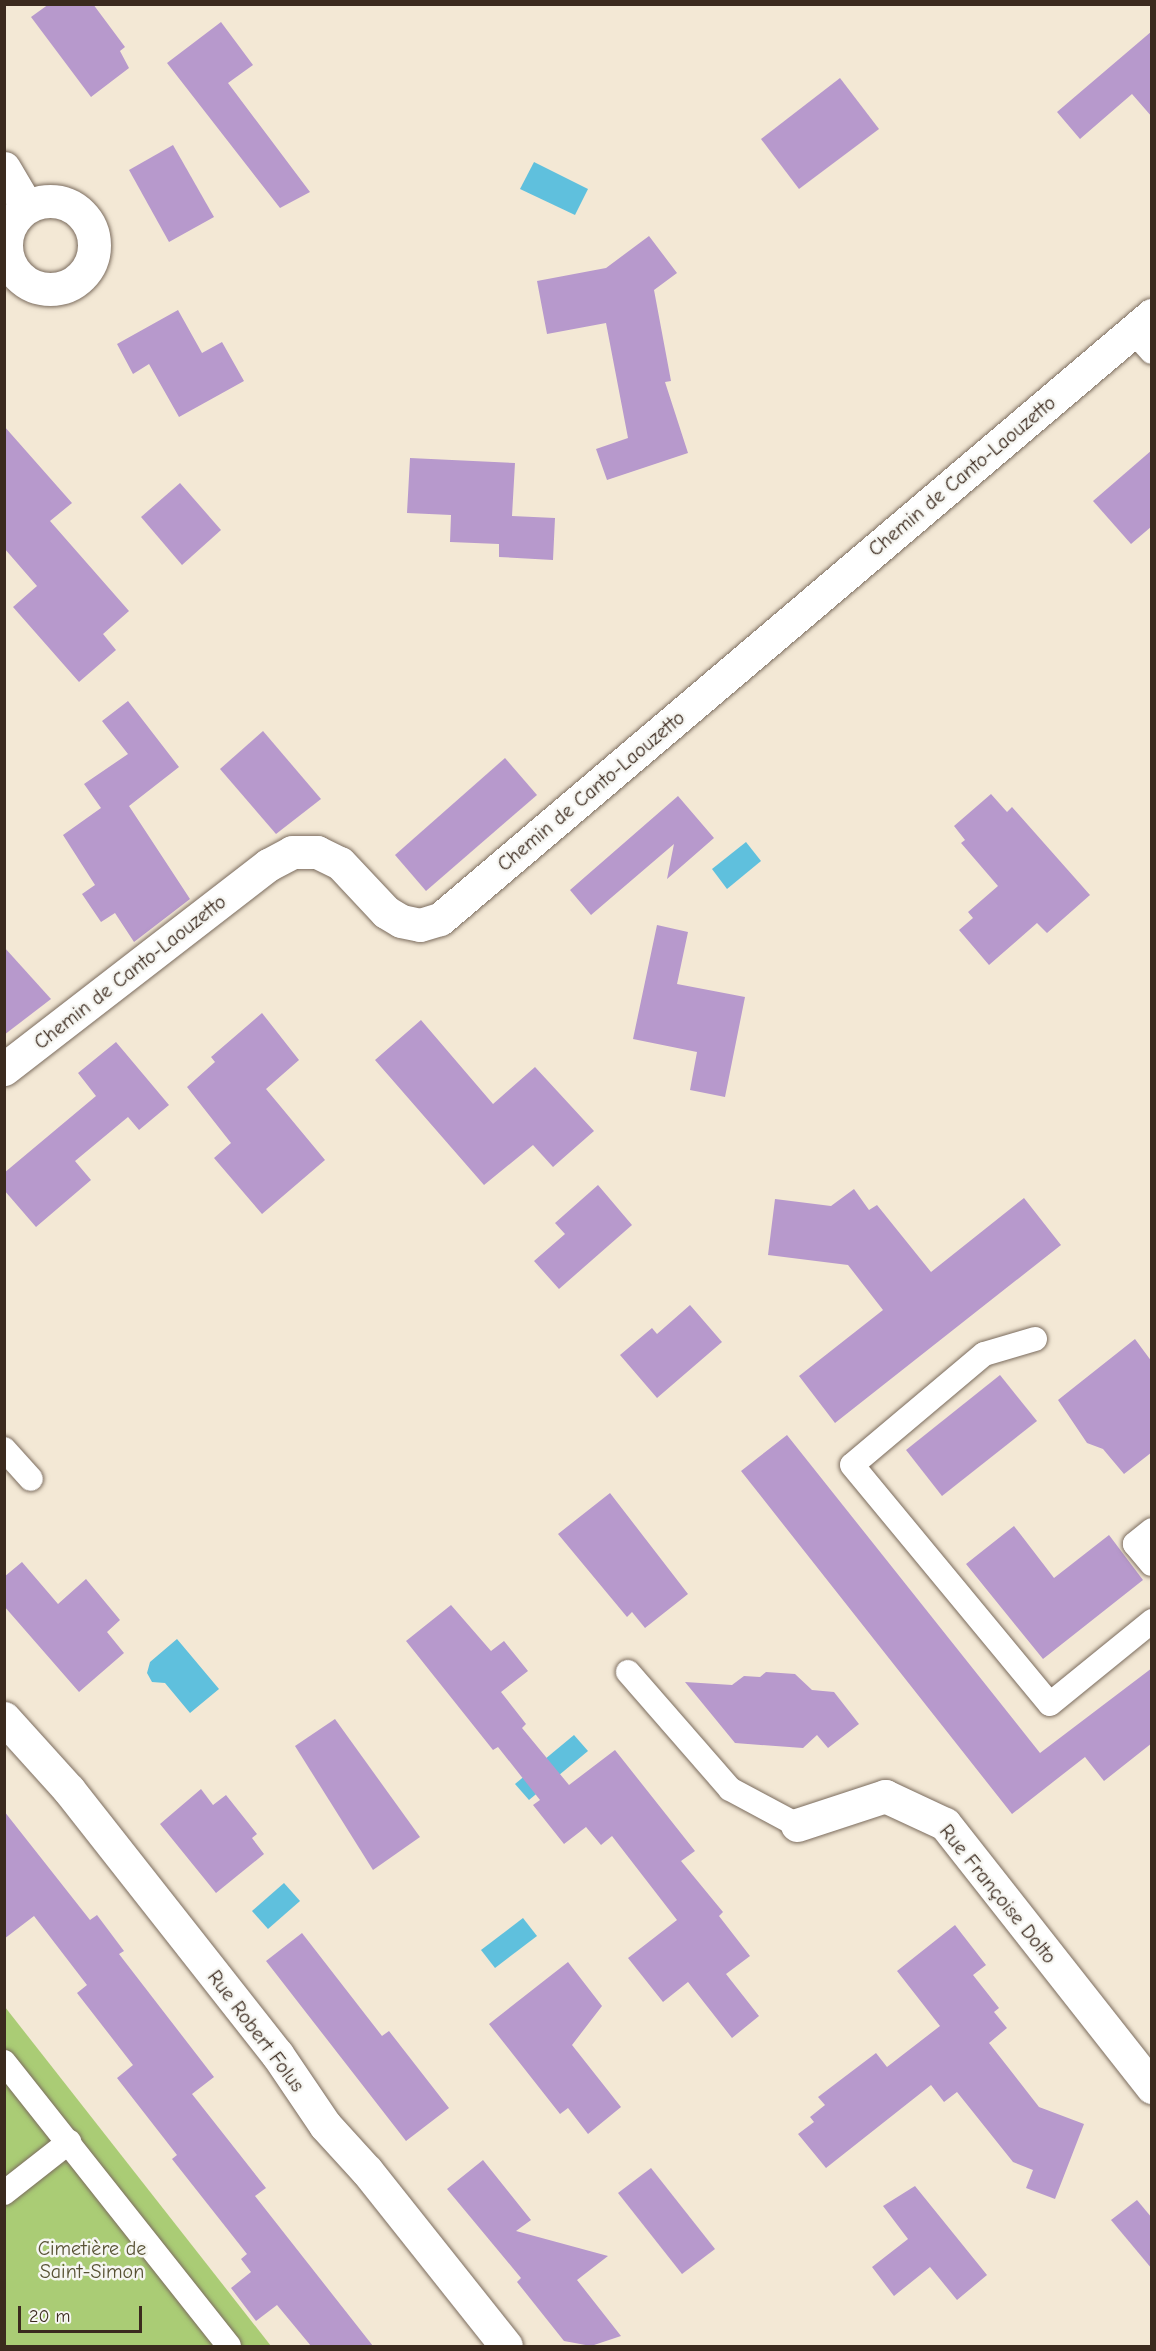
<!DOCTYPE html>
<meta charset="utf-8">
<style>
body{margin:0}
#map{position:relative;width:1156px;height:2351px;overflow:hidden;background:#f3e8d5;font-family:"Comic Neue",sans-serif}
div>[style]{position:absolute}
.green>*{inset:0;background:#aacc75}
.water>*{inset:0;background:#5fc0dd}
.building>*{inset:0;background:#b799cc}
.roads{filter:drop-shadow(0 0 2px #7b6c5e) drop-shadow(0 0 2px #7b6c5e)}
.lane>*{height:24px;margin:-12px;padding:0 12px;transform-origin:12px;border-radius:12px;background:#fff}
.street>*{height:33px;margin:-16.5px;padding:0 16.5px;transform-origin:16.5px;border-radius:16.5px;background:#fff}
.street>.ring{margin:-16.5px;padding:0;box-sizing:content-box;background:none;border:33px solid #fff;border-radius:50%}
span{translate:-50% -50%;white-space:nowrap;text-align:center;line-height:1.15;-webkit-text-stroke:5px #f6f6f2;paint-order:stroke}
.street-label{font-size:20px;color:#3b2a1e}
.park-label{font-size:20px;color:#575234}
.frame{position:absolute;inset:0;border:6px solid #3b2a1e;pointer-events:none}
.scale{position:absolute;left:18px;top:2306px;width:124px;height:27px;box-sizing:border-box;border:3px solid #3b2a1e;border-top:0;padding-left:8px;font-size:18px;line-height:21px;white-space:nowrap;color:#3b2a1e;-webkit-text-stroke:4px #f6f6f2;paint-order:stroke}
</style>
<div id="map">
<div class="green">
<i style="clip-path:polygon(5px 2007px,271px 2346px,5px 2346px)"></i>
</div>
<div class="water">
<i style="clip-path:polygon(534px 162px,588px 189px,575px 215px,520px 189px)"></i>
<i style="clip-path:polygon(746px 842px,761px 861px,727px 889px,712px 869px)"></i>
<i style="clip-path:polygon(177px 1639px,219px 1689px,190px 1713px,165px 1683px,152px 1682px,147px 1673px,150px 1662px)"></i>
<i style="clip-path:polygon(574px 1735px,588px 1751px,529px 1800px,515px 1784px)"></i>
<i style="clip-path:polygon(284px 1883px,300px 1901px,268px 1929px,252px 1911px)"></i>
<i style="clip-path:polygon(523px 1918px,537px 1936px,495px 1968px,481px 1950px)"></i>
</div>
<div class="building">
<i style="clip-path:polygon(49px 4px,93px 4px,125px 47px,120px 51px,129px 68px,91px 97px,31px 17px)"></i>
<i style="clip-path:polygon(221px 22px,253px 65px,228px 83px,310px 192px,280px 208px,167px 63px)"></i>
<i style="clip-path:polygon(1152px 31px,1152px 117px,1132px 94px,1080px 139px,1057px 112px)"></i>
<i style="clip-path:polygon(840px 78px,879px 129px,799px 189px,761px 139px)"></i>
<i style="clip-path:polygon(173px 145px,214px 217px,169px 242px,129px 170px)"></i>
<i style="clip-path:polygon(649px 236px,677px 273px,654px 290px,671px 381px,665px 382px,688px 453px,607px 480px,596px 449px,628px 438px,606px 323px,547px 334px,537px 281px,606px 268px)"></i>
<i style="clip-path:polygon(178px 310px,202px 353px,222px 342px,244px 381px,179px 417px,149px 364px,133px 374px,117px 344px)"></i>
<i style="clip-path:polygon(4px 426px,72px 503px,50px 521px,129px 611px,103px 634px,116px 650px,79px 682px,13px 607px,37px 586px,4px 548px)"></i>
<i style="clip-path:polygon(1152px 450px,1152px 526px,1131px 544px,1093px 501px)"></i>
<i style="clip-path:polygon(410px 458px,515px 463px,512px 516px,555px 518px,553px 560px,499px 557px,499px 544px,450px 542px,451px 515px,407px 513px)"></i>
<i style="clip-path:polygon(180px 483px,221px 530px,182px 565px,141px 517px)"></i>
<i style="clip-path:polygon(128px 701px,179px 767px,129px 806px,190px 899px,134px 942px,115px 913px,101px 922px,82px 894px,95px 885px,63px 835px,101px 808px,84px 784px,128px 754px,102px 721px)"></i>
<i style="clip-path:polygon(263px 731px,321px 799px,276px 834px,220px 769px)"></i>
<i style="clip-path:polygon(505px 758px,537px 795px,426px 891px,395px 855px)"></i>
<i style="clip-path:polygon(991px 794px,1007px 812px,1012px 807px,1090px 895px,1047px 933px,1037px 923px,989px 965px,959px 930px,973px 918px,968px 912px,998px 886px,961px 843px,965px 840px,954px 826px)"></i>
<i style="clip-path:polygon(678px 796px,714px 838px,667px 879px,674px 844px,591px 915px,570px 890px)"></i>
<i style="clip-path:polygon(657px 925px,688px 932px,677px 984px,745px 997px,725px 1097px,690px 1090px,697px 1052px,633px 1039px)"></i>
<i style="clip-path:polygon(4px 947px,51px 999px,4px 1035px)"></i>
<i style="clip-path:polygon(262px 1013px,299px 1060px,266px 1089px,325px 1160px,262px 1214px,214px 1158px,231px 1143px,187px 1087px,215px 1062px,211px 1057px)"></i>
<i style="clip-path:polygon(421px 1020px,493px 1104px,535px 1067px,594px 1131px,553px 1167px,533px 1145px,484px 1185px,375px 1060px)"></i>
<i style="clip-path:polygon(116px 1042px,169px 1105px,139px 1130px,128px 1117px,75px 1161px,91px 1180px,36px 1227px,4px 1190px,4px 1173px,96px 1096px,78px 1073px)"></i>
<i style="clip-path:polygon(598px 1185px,632px 1225px,559px 1289px,534px 1261px,565px 1234px,555px 1223px)"></i>
<i style="clip-path:polygon(854px 1189px,869px 1210px,877px 1205px,931px 1272px,1024px 1198px,1061px 1245px,835px 1423px,799px 1376px,883px 1310px,848px 1265px,768px 1255px,775px 1199px,831px 1206px)"></i>
<i style="clip-path:polygon(690px 1305px,722px 1342px,657px 1398px,620px 1355px,652px 1328px,657px 1334px)"></i>
<i style="clip-path:polygon(1135px 1339px,1152px 1362px,1152px 1452px,1124px 1474px,1103px 1449px,1087px 1443px,1058px 1400px)"></i>
<i style="clip-path:polygon(1000px 1375px,1037px 1421px,942px 1496px,906px 1450px)"></i>
<i style="clip-path:polygon(787px 1435px,1040px 1753px,1152px 1668px,1152px 1743px,1104px 1781px,1085px 1757px,1012px 1814px,741px 1471px)"></i>
<i style="clip-path:polygon(610px 1493px,688px 1594px,645px 1628px,632px 1612px,627px 1617px,558px 1534px)"></i>
<i style="clip-path:polygon(1014px 1526px,1054px 1578px,1109px 1535px,1143px 1580px,1043px 1659px,966px 1564px)"></i>
<i style="clip-path:polygon(22px 1562px,58px 1604px,86px 1579px,120px 1620px,107px 1632px,124px 1653px,79px 1692px,4px 1606px,4px 1577px)"></i>
<i style="clip-path:polygon(451px 1605px,491px 1651px,504px 1641px,528px 1671px,501px 1692px,526px 1724px,522px 1728px,569px 1785px,615px 1750px,695px 1851px,681px 1861px,723px 1912px,719px 1916px,750px 1956px,726px 1974px,759px 2016px,732px 2038px,688px 1982px,663px 2002px,628px 1958px,677px 1920px,612px 1836px,601px 1845px,586px 1827px,564px 1844px,533px 1805px,540px 1800px,498px 1747px,493px 1750px,406px 1641px)"></i>
<i style="clip-path:polygon(766px 1672px,795px 1674px,812px 1690px,834px 1692px,859px 1724px,828px 1748px,817px 1735px,803px 1748px,735px 1743px,685px 1682px,732px 1685px,744px 1676px,760px 1677px)"></i>
<i style="clip-path:polygon(335px 1719px,420px 1837px,373px 1870px,295px 1746px)"></i>
<i style="clip-path:polygon(201px 1789px,213px 1805px,226px 1795px,257px 1834px,252px 1838px,264px 1854px,216px 1893px,160px 1824px)"></i>
<i style="clip-path:polygon(4px 1811px,90px 1920px,97px 1915px,124px 1951px,119px 1954px,214px 2077px,192px 2094px,266px 2188px,255px 2196px,373px 2346px,311px 2346px,277px 2305px,256px 2321px,231px 2288px,251px 2272px,241px 2259px,247px 2254px,172px 2159px,177px 2155px,117px 2078px,133px 2065px,77px 1993px,87px 1985px,34px 1916px,4px 1939px)"></i>
<i style="clip-path:polygon(955px 1925px,986px 1965px,973px 1975px,999px 2008px,994px 2012px,1007px 2028px,989px 2043px,1039px 2107px,1084px 2124px,1055px 2199px,1026px 2188px,1033px 2170px,1013px 2162px,957px 2092px,944px 2102px,931px 2085px,826px 2168px,798px 2134px,814px 2122px,810px 2117px,825px 2105px,818px 2097px,876px 2053px,887px 2067px,940px 2026px,897px 1971px)"></i>
<i style="clip-path:polygon(302px 1933px,382px 2036px,389px 2031px,449px 2108px,406px 2141px,266px 1961px)"></i>
<i style="clip-path:polygon(568px 1962px,602px 2006px,572px 2045px,621px 2107px,588px 2134px,568px 2108px,560px 2114px,489px 2024px)"></i>
<i style="clip-path:polygon(483px 2160px,531px 2220px,516px 2231px,608px 2256px,577px 2280px,621px 2336px,591px 2346px,564px 2341px,517px 2282px,521px 2278px,447px 2189px)"></i>
<i style="clip-path:polygon(651px 2168px,715px 2249px,682px 2274px,618px 2193px)"></i>
<i style="clip-path:polygon(915px 2186px,987px 2275px,957px 2300px,930px 2267px,894px 2296px,872px 2267px,908px 2239px,883px 2206px)"></i>
<i style="clip-path:polygon(1137px 2200px,1152px 2218px,1152px 2269px,1111px 2220px)"></i>
</div>
<div class="roads">
<div class="lane">
<i style="left:1133px;top:331px;width:28px;rotate:48deg"></i>
<i style="left:1035px;top:1339px;width:53px;rotate:163.6deg"></i>
<i style="left:984px;top:1354px;width:172px;rotate:139.9deg"></i>
<i style="left:852px;top:1465px;width:310px;rotate:50.4deg"></i>
<i style="left:1050px;top:1704px;width:132px;rotate:-39.1deg"></i>
<i style="left:4px;top:1449px;width:40px;rotate:48deg"></i>
<i style="left:1152px;top:1530px;width:22px;rotate:141deg"></i>
<i style="left:1135px;top:1544px;width:26px;rotate:50deg"></i>
<i style="left:628px;top:1672px;width:155px;rotate:48.9deg"></i>
<i style="left:730px;top:1789px;width:76px;rotate:28.2deg"></i>
<i style="left:4px;top:2062px;width:362px;rotate:51.6deg"></i>
<i style="left:4px;top:2193px;width:83px;rotate:-38.1deg"></i>
</div>
<div class="street">
<i style="left:4px;top:168px;width:45px;rotate:59.5deg"></i>
<i class="ring" style="left:6px;top:201px;width:55px;height:55px"></i>
<i style="left:4px;top:1069px;width:334px;rotate:-37.7deg"></i>
<i style="left:268px;top:865px;width:27px;rotate:-28deg"></i>
<i style="left:292px;top:852px;width:25px"></i>
<i style="left:317px;top:852px;width:25px;rotate:26deg"></i>
<i style="left:340px;top:863px;width:67px;rotate:46.8deg"></i>
<i style="left:386px;top:912px;width:17px;rotate:31deg"></i>
<i style="left:401px;top:921px;width:19px;rotate:12deg"></i>
<i style="left:420px;top:925px;width:21px;rotate:-17deg"></i>
<i style="left:440px;top:919px;width:934px;rotate:-40.31deg"></i>
<i style="left:4px;top:1718px;width:97px;rotate:47.9deg"></i>
<i style="left:69px;top:1790px;width:336px;rotate:51.8deg"></i>
<i style="left:277px;top:2054px;width:86px;rotate:55.9deg"></i>
<i style="left:325px;top:2125px;width:62px;rotate:47.6deg"></i>
<i style="left:367px;top:2171px;width:223px;rotate:51.5deg"></i>
<i style="left:797px;top:1825px;width:93px;rotate:-18.2deg"></i>
<i style="left:885px;top:1796px;width:66px;rotate:25deg"></i>
<i style="left:945px;top:1824px;width:335px;rotate:51.8deg"></i>
</div>
</div>
<div class="street-label">
<span style="left:962px;top:476px;rotate:-40deg">Chemin de Canto-Laouzetto</span>
<span style="left:591px;top:791px;rotate:-40deg">Chemin de Canto-Laouzetto</span>
<span style="left:130px;top:972px;rotate:-38deg">Chemin de Canto-Laouzetto</span>
<span style="left:998px;top:1894px;rotate:51deg">Rue Françoise Dolto</span>
<span style="left:256px;top:2031px;rotate:53deg">Rue Robert Folus</span>
</div>
<div class="park-label">
<span style="left:92px;top:2260px">Cimetière de<br>Saint-Simon</span>
</div>
<div class="frame"></div>
<div class="scale">20 m</div>
</div>
